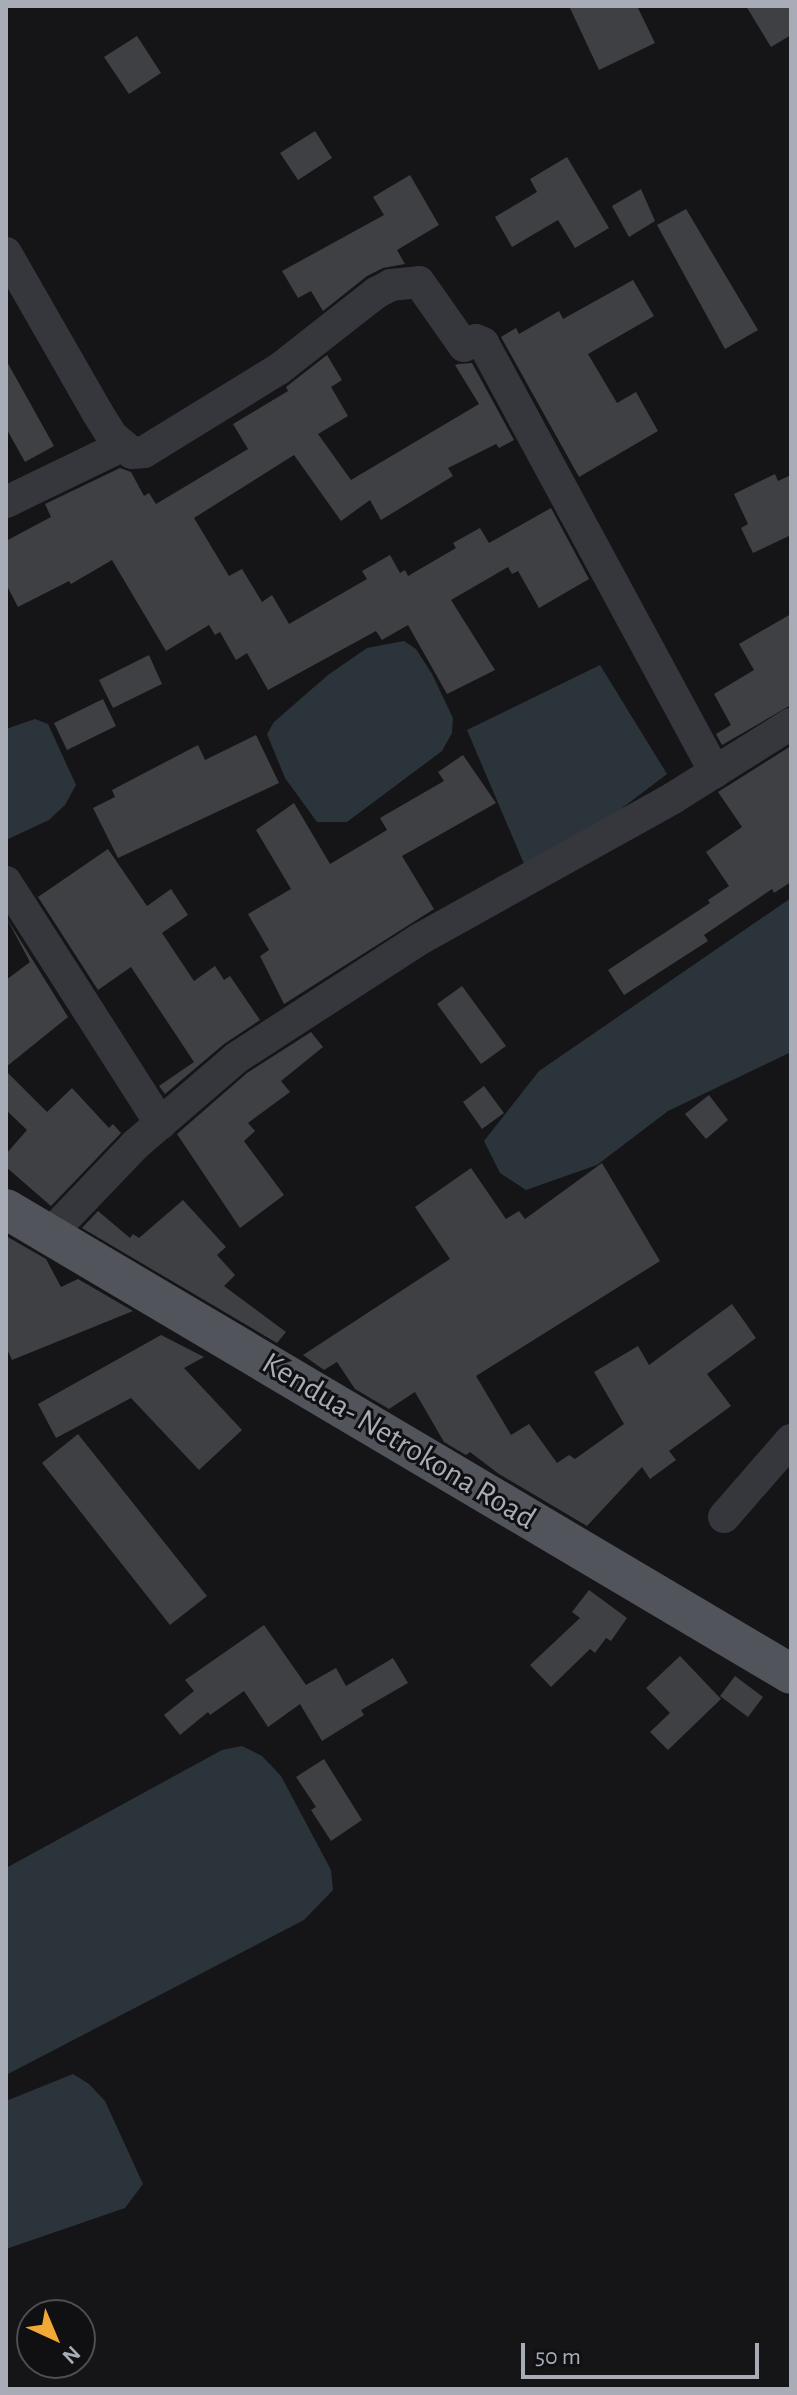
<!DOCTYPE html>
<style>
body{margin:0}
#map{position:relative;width:797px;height:2395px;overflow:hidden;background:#151517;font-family:"Alegreya Sans",sans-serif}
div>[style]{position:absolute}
.water>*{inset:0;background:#2b343a}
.building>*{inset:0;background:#3f4044}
.minor>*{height:32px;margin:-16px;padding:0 16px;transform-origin:16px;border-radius:16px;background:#36373c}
.major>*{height:40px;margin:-20px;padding:0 20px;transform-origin:20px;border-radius:20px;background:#52545b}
span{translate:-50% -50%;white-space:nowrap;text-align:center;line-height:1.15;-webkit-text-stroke:6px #101012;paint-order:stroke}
.street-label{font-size:32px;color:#a7acb7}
.frame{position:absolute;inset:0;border:8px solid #a7acb7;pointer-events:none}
.north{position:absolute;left:16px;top:2299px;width:80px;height:80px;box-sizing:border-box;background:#101012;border:2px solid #4c4e54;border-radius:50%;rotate:136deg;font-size:22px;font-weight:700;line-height:32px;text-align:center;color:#a7acb7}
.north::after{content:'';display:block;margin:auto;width:28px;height:36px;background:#f0a934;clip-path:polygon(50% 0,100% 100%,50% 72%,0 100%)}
.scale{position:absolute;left:521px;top:2343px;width:238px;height:36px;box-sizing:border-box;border:4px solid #a7acb7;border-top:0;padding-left:10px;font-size:24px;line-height:28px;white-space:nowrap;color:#a7acb7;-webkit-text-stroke:6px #101012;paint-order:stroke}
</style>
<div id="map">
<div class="water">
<i style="clip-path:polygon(404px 641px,416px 649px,432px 674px,453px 718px,452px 733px,442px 751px,347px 822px,317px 822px,285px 778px,267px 734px,274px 722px,328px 675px,367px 648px)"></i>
<i style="clip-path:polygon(600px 665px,667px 774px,530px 878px,467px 730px)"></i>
<i style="clip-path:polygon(35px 719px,48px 724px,76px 785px,65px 805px,49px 820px,6px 840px,6px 729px)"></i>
<i style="clip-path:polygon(791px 898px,791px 1052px,668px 1111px,597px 1165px,526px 1190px,500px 1173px,484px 1141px,539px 1071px)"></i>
<i style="clip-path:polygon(242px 1746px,262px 1756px,281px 1776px,331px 1870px,333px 1890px,304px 1920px,6px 2075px,6px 1868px,222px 1750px)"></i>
<i style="clip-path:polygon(73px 2074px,89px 2084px,105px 2101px,143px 2184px,125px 2208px,6px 2249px,6px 2101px)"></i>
</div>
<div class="building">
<i style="clip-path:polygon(569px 6px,637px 6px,655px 43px,599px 70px)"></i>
<i style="clip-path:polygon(746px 6px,791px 6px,791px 35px,771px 47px)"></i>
<i style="clip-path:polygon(137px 36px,161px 73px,129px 94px,104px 57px)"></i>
<i style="clip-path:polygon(315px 131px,332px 158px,298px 180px,280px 153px)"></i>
<i style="clip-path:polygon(567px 157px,609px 228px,575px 248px,558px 220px,512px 247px,495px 217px,537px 192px,530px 179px)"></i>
<i style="clip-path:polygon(410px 175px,439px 225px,397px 250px,405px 264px,383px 268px,367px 276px,323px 311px,311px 291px,298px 298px,282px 271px,384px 215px,373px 197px)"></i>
<i style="clip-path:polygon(641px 189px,655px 221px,629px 237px,612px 206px)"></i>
<i style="clip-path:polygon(686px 209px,758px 330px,725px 349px,657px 225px)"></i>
<i style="clip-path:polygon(633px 280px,654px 316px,588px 354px,617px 403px,636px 392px,658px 431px,579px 477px,501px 337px,516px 328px,519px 334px,559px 311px,563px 319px)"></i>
<i style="clip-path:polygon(327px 355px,342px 380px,331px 387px,348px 416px,318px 434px,351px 480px,479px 404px,455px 365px,458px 364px,472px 363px,514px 440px,499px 448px,496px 444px,448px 468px,453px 476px,381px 520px,370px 500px,341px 521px,294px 455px,194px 518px,229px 576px,242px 569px,262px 602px,272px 595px,289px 624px,367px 579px,362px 571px,390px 555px,400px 573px,405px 570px,408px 576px,456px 548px,453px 543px,480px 528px,489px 543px,551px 508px,589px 579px,539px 608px,518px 571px,512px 574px,508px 567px,451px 600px,495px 670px,447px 694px,408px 625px,382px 640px,376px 631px,268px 690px,247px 653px,236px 660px,220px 632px,215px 635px,209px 625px,166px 651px,112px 560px,71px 584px,69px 581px,18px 607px,6px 584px,6px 541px,51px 517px,45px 504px,120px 468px,131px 472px,144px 496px,149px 493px,156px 504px,248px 449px,233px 424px,288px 391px,286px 387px)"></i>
<i style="clip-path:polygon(6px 360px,54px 446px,25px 462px,6px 428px)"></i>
<i style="clip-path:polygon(775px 474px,778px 481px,791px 475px,791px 535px,753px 553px,741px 528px,748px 524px,734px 494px)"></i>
<i style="clip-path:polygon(791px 614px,791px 705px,722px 745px,716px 734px,731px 725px,714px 694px,754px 670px,739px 644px)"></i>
<i style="clip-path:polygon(149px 655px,162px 684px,113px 708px,99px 680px)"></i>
<i style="clip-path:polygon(103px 699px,116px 726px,67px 750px,54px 723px)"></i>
<i style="clip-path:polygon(256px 735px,279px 783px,118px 858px,93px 808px,115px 797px,112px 790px,198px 745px,205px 760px)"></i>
<i style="clip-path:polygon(791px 746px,791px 882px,774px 893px,772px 889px,704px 935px,708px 941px,624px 995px,608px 970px,710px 903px,708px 900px,729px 886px,706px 852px,742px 827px,718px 792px)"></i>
<i style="clip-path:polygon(463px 755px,496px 803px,402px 856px,434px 909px,284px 1004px,260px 956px,269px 950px,248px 914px,291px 889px,256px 830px,294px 803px,330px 864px,387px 830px,380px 818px,444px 781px,438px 772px)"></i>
<i style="clip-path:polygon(108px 849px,147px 906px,171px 889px,188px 915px,162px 933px,194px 981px,215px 966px,224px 980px,230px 976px,260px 1020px,224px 1044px,165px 1094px,159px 1086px,194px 1062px,131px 967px,98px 990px,38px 897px)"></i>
<i style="clip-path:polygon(6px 917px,68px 1017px,6px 1067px,6px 980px,30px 962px)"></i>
<i style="clip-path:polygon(462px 986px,506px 1046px,481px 1064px,437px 1004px)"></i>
<i style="clip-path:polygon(311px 1032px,323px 1047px,281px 1081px,290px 1092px,248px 1123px,255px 1131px,244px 1141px,284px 1195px,240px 1228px,177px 1134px,247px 1073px)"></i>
<i style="clip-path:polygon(6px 1071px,47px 1112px,72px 1088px,109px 1128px,113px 1124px,121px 1133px,51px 1206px,6px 1167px,6px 1154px,27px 1130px,6px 1110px)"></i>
<i style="clip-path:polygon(484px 1086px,504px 1113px,482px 1129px,463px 1102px)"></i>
<i style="clip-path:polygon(709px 1095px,728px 1120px,706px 1139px,685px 1114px)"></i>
<i style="clip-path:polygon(602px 1163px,660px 1261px,476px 1376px,511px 1435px,529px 1424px,557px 1463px,569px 1455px,575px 1459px,624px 1424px,594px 1372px,638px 1346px,649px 1365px,732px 1304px,756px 1338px,707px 1374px,731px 1406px,669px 1451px,676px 1460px,650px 1479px,642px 1467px,587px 1526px,499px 1474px,470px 1452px,466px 1455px,444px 1442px,415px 1392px,389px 1409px,355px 1389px,337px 1362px,324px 1370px,303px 1355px,450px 1259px,415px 1207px,471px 1168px,506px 1219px,519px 1211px,525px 1219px)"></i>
<i style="clip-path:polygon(183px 1200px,226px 1247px,217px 1255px,235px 1275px,224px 1286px,286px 1332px,277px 1343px,82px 1228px,98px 1211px,130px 1238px,133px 1234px,139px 1238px)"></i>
<i style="clip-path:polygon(6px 1236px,46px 1259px,61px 1287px,78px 1279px,133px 1311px,12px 1360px,6px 1347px)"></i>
<i style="clip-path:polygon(161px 1335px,204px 1357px,184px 1368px,242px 1430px,199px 1470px,131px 1398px,56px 1438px,38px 1404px)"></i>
<i style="clip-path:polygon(78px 1434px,207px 1596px,170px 1625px,42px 1463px)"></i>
<i style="clip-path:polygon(589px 1590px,627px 1618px,611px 1641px,606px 1638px,595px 1653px,590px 1649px,551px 1687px,530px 1665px,580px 1618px,572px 1612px)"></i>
<i style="clip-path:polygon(264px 1625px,306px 1685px,336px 1668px,346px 1686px,393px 1658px,408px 1683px,361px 1710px,364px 1715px,322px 1741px,300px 1704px,268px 1727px,244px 1691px,210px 1715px,208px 1712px,180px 1735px,164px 1715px,194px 1691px,185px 1680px)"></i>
<i style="clip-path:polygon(680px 1656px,721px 1699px,668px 1750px,650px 1732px,670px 1713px,646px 1688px)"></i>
<i style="clip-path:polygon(735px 1676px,763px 1697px,748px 1717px,720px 1696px)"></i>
<i style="clip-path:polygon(324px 1759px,362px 1820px,331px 1841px,311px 1810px,316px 1807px,296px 1777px)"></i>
</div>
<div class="minor">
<i style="left:6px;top:253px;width:183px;rotate:60.2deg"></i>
<i style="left:97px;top:412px;width:28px;rotate:58deg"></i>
<i style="left:112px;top:436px;width:26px;rotate:40deg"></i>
<i style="left:132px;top:453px;width:12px;rotate:-5deg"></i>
<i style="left:144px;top:452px;width:158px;rotate:-31.6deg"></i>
<i style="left:279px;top:369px;width:123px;rotate:-38.1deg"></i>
<i style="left:376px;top:293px;width:17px;rotate:-28deg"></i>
<i style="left:391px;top:285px;width:28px;rotate:-6deg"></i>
<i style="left:419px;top:282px;width:78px;rotate:54.9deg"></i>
<i style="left:464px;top:346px;width:13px;rotate:-27deg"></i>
<i style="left:476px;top:340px;width:8px;rotate:23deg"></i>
<i style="left:483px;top:343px;width:488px;rotate:61.6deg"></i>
<i style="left:6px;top:502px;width:129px;rotate:-25.8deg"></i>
<i style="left:6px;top:882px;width:287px;rotate:57.4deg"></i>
<i style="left:50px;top:1234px;width:123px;rotate:-46.3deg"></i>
<i style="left:135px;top:1145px;width:133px;rotate:-40.7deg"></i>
<i style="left:236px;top:1058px;width:219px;rotate:-32.9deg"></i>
<i style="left:420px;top:939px;width:290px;rotate:-29.1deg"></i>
<i style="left:673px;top:798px;width:139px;rotate:-32.1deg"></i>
<i style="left:724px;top:1517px;width:102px;rotate:-49deg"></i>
</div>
<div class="major">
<i style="left:6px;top:1209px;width:912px;rotate:30.64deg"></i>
</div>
<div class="street-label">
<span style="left:399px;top:1441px;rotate:31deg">Kendua- Netrokona Road</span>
</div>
<div class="frame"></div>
<div class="north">N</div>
<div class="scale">50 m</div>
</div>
